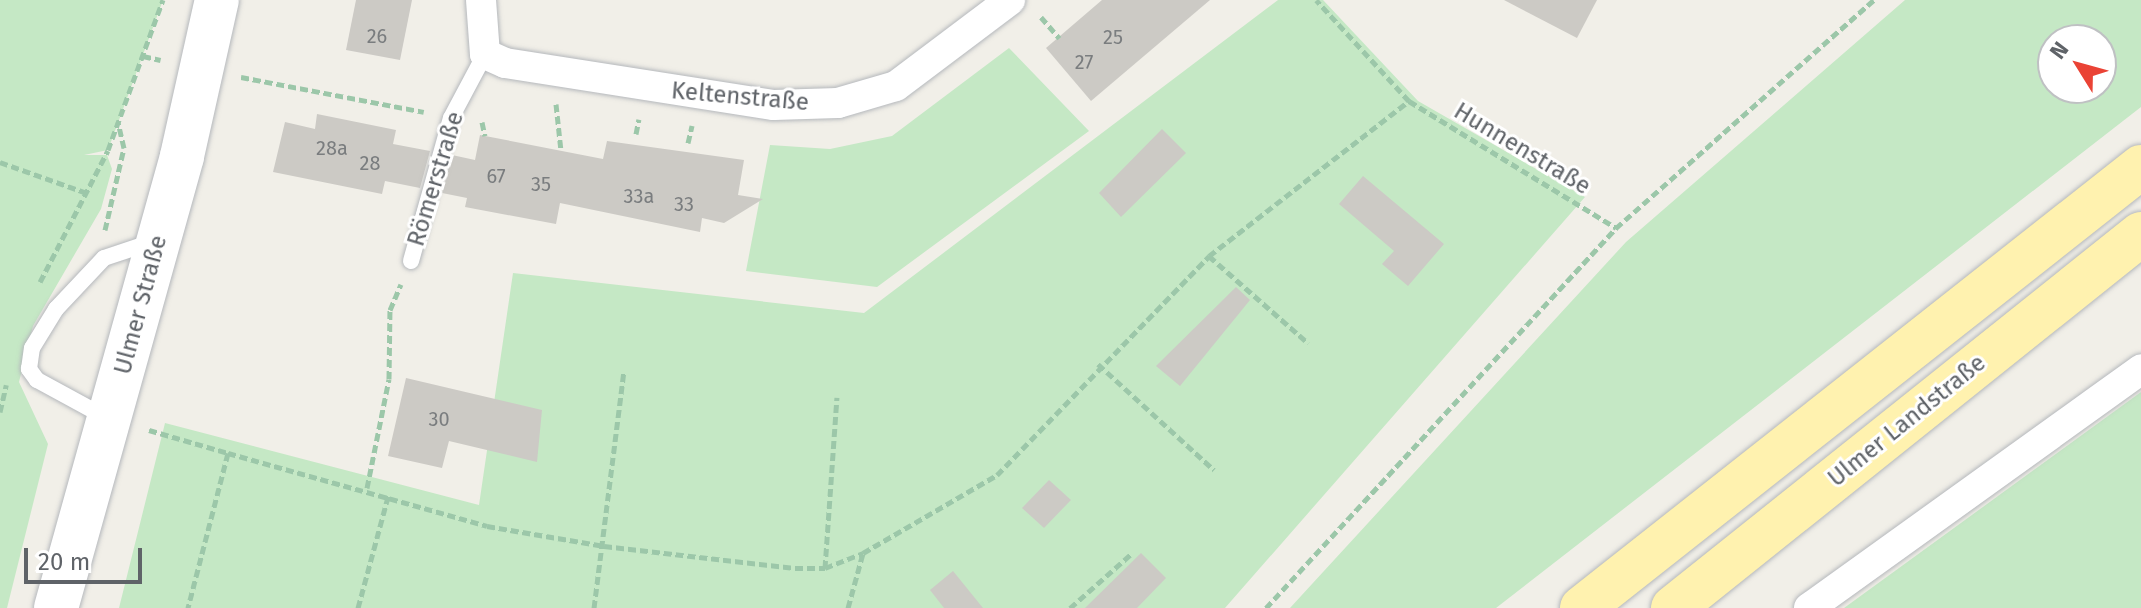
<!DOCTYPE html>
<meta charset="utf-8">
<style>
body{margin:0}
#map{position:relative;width:2141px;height:608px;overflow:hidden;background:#f1efe8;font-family:"Fira Sans",sans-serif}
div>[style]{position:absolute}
.green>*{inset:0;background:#c5e8c5}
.building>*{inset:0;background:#cccac5}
.path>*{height:5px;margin-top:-2.5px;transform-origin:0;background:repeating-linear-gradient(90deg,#9cc7a9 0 8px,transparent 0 12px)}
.roads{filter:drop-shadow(0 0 2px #b5b8bc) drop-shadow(0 0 2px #b5b8bc)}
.lane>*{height:16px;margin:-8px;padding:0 8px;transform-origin:8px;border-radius:8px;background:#fff}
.street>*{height:30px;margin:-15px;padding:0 15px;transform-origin:15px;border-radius:15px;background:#fff}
.secondary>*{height:44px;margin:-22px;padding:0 22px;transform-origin:22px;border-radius:22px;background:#fff}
.primary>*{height:44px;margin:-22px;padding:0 22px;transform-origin:22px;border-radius:22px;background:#fff2af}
span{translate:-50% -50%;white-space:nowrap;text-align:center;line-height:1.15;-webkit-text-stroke:6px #fff;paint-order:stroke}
.number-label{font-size:20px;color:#7a7d7f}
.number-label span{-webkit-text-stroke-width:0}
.street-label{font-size:24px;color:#5f6368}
.north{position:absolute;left:2037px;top:24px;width:80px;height:80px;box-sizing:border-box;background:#fff;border:2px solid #bfc1c3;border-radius:50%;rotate:307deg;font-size:22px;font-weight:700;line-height:32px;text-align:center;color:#5f6368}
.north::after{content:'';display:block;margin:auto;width:28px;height:36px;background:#ea4335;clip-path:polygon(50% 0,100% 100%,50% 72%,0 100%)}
.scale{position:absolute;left:24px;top:548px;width:118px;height:36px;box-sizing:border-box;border:4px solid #5f6368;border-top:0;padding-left:10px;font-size:24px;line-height:28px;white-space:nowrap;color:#5f6368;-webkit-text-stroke:6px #fff;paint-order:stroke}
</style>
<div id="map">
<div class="green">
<i style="clip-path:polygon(0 0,163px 0,108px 150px,84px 155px,107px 155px,112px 169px,101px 209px,33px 326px,19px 382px,48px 444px,7px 608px,0 608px)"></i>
<i style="clip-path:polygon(1278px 0,1323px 0,1418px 101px,1585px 197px,1225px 608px,119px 608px,165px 423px,479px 505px,513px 273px,864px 313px)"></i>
<i style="clip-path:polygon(evenodd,1905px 0,2141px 0,2141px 107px,1496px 608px,1290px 608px,1626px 242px,1905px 0,2053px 40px,2101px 40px,2101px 88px,2053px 88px,2053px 40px)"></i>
<i style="clip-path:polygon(1009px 48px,1089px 131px,877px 287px,746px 271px,770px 145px,830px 149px,892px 136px)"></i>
<i style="clip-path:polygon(2141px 392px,2141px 608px,1844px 608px)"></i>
</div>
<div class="building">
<i style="clip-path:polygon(356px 0,412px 0,400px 60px,346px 50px)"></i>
<i style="clip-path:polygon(1102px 0,1210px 0,1091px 101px,1046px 48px)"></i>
<i style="clip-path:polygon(1504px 0,1597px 0,1577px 38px)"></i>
<i style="clip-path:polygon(317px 114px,396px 130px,393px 144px,430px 151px,420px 188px,385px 181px,382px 194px,273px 172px,285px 122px,315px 129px)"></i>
<i style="clip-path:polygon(1162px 129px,1186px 153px,1121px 217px,1099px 193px)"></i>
<i style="clip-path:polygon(480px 135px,603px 159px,607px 141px,744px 160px,738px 195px,763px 199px,724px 223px,702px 218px,700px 232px,560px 203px,556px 224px,465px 207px,467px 198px,442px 193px,452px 155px,475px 160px)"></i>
<i style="clip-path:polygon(1363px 176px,1444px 244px,1408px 286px,1382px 264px,1394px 251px,1339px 204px)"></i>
<i style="clip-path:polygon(1236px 287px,1250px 300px,1180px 386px,1156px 366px)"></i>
<i style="clip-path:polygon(406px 378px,542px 410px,537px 462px,449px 441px,442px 468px,388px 456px)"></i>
<i style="clip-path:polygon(1049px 480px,1071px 500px,1044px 528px,1022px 508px)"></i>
<i style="clip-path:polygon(1141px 553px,1166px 578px,1137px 608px,1085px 608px)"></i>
<i style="clip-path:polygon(953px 571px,983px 608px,944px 608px,930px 590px)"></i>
</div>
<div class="path">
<i style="left:1041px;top:17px;width:28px;rotate:49deg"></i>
<i style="left:143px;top:56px;width:18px;rotate:13deg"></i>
<i style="left:241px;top:77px;width:186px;rotate:10.8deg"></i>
<i style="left:1409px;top:101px;width:243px;rotate:31.5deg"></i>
<i style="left:556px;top:104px;width:47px;rotate:83.9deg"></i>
<i style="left:482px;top:122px;width:14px;rotate:78deg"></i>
<i style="left:636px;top:134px;width:15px;rotate:-79deg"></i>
<i style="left:688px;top:143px;width:18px;rotate:-77deg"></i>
<i style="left:0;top:162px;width:92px;rotate:19.6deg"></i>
<i style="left:105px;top:230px;width:84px;rotate:-77deg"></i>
<i style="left:124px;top:148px;width:27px;rotate:-103deg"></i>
<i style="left:1209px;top:256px;width:132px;rotate:41.3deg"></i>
<i style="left:40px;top:282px;width:148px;rotate:-62.7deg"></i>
<i style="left:108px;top:150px;width:160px;rotate:-69.9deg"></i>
<i style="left:1098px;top:364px;width:157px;rotate:42.4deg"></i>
<i style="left:0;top:412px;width:28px;rotate:-77deg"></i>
<i style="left:149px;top:430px;width:82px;rotate:16.2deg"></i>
<i style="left:228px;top:453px;width:160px;rotate:104.5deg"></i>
<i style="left:228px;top:453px;width:269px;rotate:15.7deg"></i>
<i style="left:487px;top:526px;width:119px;rotate:9.7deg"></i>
<i style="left:604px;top:546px;width:192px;rotate:6.6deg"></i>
<i style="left:795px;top:568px;width:30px"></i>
<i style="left:825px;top:568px;width:41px;rotate:-21.5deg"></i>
<i style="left:367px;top:488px;width:111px;rotate:-78.6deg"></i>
<i style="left:389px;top:379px;width:69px;rotate:-89.2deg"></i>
<i style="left:390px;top:310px;width:28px;rotate:-67deg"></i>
<i style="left:825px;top:568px;width:171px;rotate:-86deg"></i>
<i style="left:358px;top:608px;width:119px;rotate:-74.9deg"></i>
<i style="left:594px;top:608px;width:239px;rotate:-82.8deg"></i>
<i style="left:848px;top:608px;width:57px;rotate:-74.7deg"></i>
<i style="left:863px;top:553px;width:155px;rotate:-30.2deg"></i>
<i style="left:997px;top:475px;width:305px;rotate:-45.9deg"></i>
<i style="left:1209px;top:256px;width:253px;rotate:-37.8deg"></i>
<i style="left:1409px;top:101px;width:137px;rotate:-132.6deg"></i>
<i style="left:1070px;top:608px;width:81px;rotate:-41.5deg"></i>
<i style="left:1266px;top:608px;width:517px;rotate:-47.35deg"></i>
<i style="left:1616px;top:228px;width:344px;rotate:-41.5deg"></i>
</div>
<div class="roads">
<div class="lane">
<i style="left:411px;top:261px;width:148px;rotate:-74.4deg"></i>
<i style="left:451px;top:118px;width:72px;rotate:-62deg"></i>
<i style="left:107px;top:418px;width:80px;rotate:-151.5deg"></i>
<i style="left:37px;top:380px;width:14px;rotate:-126deg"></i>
<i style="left:29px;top:369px;width:21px;rotate:-82deg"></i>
<i style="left:32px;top:348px;width:46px;rotate:-58.4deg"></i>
<i style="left:56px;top:309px;width:70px;rotate:-46.7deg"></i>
<i style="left:104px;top:258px;width:51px;rotate:-18.4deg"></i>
</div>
<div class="street">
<i style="left:481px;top:0;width:54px;rotate:85.8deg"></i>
<i style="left:485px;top:54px;width:22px;rotate:24deg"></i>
<i style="left:505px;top:63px;width:272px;rotate:8.9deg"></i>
<i style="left:774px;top:105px;width:64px;rotate:-1.8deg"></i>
<i style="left:838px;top:103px;width:60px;rotate:-16.3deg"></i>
<i style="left:896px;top:86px;width:143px;rotate:-37deg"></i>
<i style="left:1809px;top:608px;width:409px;rotate:-35.7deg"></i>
</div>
<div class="secondary">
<i style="left:56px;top:608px;width:469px;rotate:-74.4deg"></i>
<i style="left:182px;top:156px;width:160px;rotate:-77.4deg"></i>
</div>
<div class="primary">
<i style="left:1582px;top:608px;width:712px;rotate:-38.27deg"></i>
<i style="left:1673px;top:608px;width:599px;rotate:-38.63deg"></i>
</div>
</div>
<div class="number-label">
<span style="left:377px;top:36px">26</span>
<span style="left:1113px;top:37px">25</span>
<span style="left:1084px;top:62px">27</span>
<span style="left:332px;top:148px">28a</span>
<span style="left:370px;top:163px">28</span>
<span style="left:496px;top:176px">67</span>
<span style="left:541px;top:184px">35</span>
<span style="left:639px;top:196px">33a</span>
<span style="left:684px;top:204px">33</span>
<span style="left:439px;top:419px">30</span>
</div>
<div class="street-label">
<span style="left:740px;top:97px;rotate:5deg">Keltenstraße</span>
<span style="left:1522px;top:149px;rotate:31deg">Hunnenstraße</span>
<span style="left:436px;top:179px;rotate:-73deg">Römerstraße</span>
<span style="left:141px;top:305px;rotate:-75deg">Ulmer Straße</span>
<span style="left:1907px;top:421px;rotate:-39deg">Ulmer Landstraße</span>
</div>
<div class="north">N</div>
<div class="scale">20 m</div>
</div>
